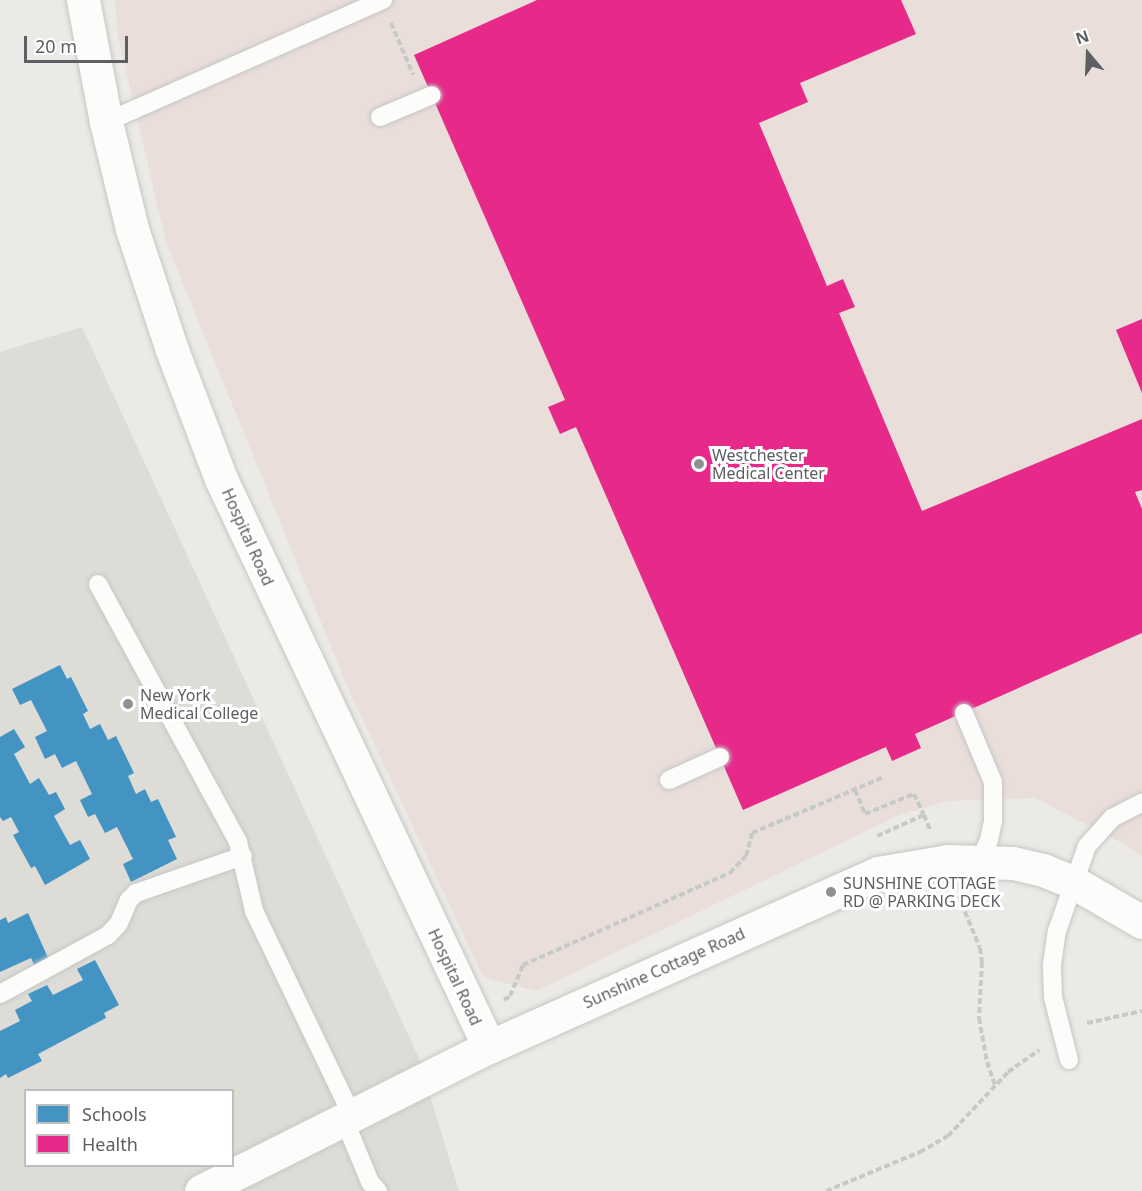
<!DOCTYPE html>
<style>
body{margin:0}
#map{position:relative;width:1142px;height:1191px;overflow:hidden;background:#ebeae6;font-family:"Noto Sans",sans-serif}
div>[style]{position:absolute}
.education>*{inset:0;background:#dedcd6}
.medical>*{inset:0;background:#eadedb}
.schools>*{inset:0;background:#4393c3}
.health>*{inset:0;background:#e7298a}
.path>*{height:4px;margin-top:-2px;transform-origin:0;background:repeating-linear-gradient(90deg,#c5cac8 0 6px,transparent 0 9px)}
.roads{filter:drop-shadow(0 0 2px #c5c6c6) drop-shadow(0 0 2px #c5c6c6)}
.service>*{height:18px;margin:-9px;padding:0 9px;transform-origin:9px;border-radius:9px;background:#fcfcfb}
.minor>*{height:33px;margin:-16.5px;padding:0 16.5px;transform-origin:16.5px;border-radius:16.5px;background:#fcfcfb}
.dots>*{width:16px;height:16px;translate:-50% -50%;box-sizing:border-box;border:3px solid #fff;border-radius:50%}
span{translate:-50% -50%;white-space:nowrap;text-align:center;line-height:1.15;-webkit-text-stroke:6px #fff;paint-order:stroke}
.poi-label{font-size:16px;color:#5c6063}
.left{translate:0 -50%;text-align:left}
.street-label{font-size:16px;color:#5c6063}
.legend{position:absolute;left:24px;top:1089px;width:210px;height:78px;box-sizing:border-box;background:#fff;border:2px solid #bebfc1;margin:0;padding:8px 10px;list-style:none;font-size:18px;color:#5c6063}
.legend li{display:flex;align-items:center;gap:12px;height:30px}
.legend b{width:30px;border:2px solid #bebfc1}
.north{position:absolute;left:1058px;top:24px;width:60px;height:60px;-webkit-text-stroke:4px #fff;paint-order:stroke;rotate:341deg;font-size:16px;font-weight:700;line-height:24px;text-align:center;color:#5c6063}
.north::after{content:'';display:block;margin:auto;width:21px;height:27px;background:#5c6063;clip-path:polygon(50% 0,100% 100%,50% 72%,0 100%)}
.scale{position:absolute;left:24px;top:36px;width:104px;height:27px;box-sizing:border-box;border:3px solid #5c6063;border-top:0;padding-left:8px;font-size:18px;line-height:21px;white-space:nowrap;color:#5c6063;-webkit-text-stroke:4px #fff;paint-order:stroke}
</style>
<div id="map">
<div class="education">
<i style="clip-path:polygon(evenodd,82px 327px,418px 1056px,459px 1191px,0 1191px,0 352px,82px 327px,26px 1090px,232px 1090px,232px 1166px,26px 1166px,26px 1090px)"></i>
</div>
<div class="medical">
<i style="clip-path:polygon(115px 0,1142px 0,1142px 856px,1124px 844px,1035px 798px,947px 801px,897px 816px,536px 991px,483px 977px,347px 686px,166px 242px,118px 36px)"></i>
</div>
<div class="schools">
<i style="clip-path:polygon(60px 665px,67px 679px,71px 677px,88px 711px,83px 714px,90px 729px,100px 724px,108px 740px,116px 736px,134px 773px,128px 776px,136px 794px,145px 789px,151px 802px,158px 799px,176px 837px,168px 840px,177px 859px,131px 882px,123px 864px,133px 859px,117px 827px,105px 833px,95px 814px,88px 817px,80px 800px,92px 794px,76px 761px,62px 768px,55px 754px,45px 759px,35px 737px,47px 731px,31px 700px,20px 705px,12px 689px)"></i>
<i style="clip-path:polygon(14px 729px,25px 747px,14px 754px,30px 784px,39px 778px,49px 795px,56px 792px,65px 809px,54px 816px,70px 845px,80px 840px,90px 859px,45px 885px,35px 866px,31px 868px,13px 835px,19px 832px,11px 817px,3px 821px,0 817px,0 737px)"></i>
<i style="clip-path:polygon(28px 913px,49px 960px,35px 967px,31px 958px,0 972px,0 920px,6px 917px,8px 923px)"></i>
<i style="clip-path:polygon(95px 960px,119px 1005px,104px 1013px,106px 1018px,38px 1054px,42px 1061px,8px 1078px,6px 1074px,0 1078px,0 1031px,20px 1021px,15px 1010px,32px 1001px,28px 994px,47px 985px,53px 995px,83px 980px,77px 969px)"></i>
</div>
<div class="health">
<i style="clip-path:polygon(537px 0,901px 0,916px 34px,800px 83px,808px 102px,759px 123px,827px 286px,843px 279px,855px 307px,839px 313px,922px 511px,1142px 419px,1142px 490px,1135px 492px,1142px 509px,1142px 633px,915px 734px,921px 748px,892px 761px,886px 747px,743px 810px,576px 427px,560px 434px,548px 407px,565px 400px,414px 55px)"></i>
<i style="clip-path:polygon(1142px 319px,1142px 393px,1116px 330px)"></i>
</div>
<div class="path">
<i style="left:391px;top:23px;width:56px;rotate:66.7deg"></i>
<i style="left:855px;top:790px;width:26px;rotate:67deg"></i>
<i style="left:865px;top:814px;width:53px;rotate:-22.2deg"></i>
<i style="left:914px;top:794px;width:23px;rotate:65deg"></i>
<i style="left:877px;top:836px;width:51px;rotate:-24.1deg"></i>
<i style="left:924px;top:815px;width:16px;rotate:68deg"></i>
<i style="left:958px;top:895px;width:57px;rotate:67.5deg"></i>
<i style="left:980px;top:948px;width:14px;rotate:82deg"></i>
<i style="left:982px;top:962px;width:56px;rotate:93.1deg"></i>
<i style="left:979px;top:1018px;width:45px;rotate:79.7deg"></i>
<i style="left:987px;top:1062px;width:24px;rotate:71deg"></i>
<i style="left:504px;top:1000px;width:7px;rotate:-34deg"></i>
<i style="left:510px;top:996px;width:34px;rotate:-67deg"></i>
<i style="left:523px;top:965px;width:227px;rotate:-24deg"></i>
<i style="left:730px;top:873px;width:23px;rotate:-47deg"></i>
<i style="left:746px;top:856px;width:24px;rotate:-75deg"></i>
<i style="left:752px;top:833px;width:143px;rotate:-23deg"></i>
<i style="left:1087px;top:1023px;width:56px;rotate:-12.3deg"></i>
<i style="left:826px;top:1191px;width:102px;rotate:-22.5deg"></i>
<i style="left:920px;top:1152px;width:32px;rotate:-30deg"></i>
<i style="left:948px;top:1136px;width:88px;rotate:-46.8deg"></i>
<i style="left:1008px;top:1072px;width:38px;rotate:-35deg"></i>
</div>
<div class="roads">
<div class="service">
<i style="left:380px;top:117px;width:56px;rotate:-22.9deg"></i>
<i style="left:106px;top:122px;width:303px;rotate:-23.8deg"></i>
<i style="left:98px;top:584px;width:294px;rotate:61.5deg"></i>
<i style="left:238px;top:842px;width:71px;rotate:76.9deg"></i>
<i style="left:254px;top:911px;width:227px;rotate:64.4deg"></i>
<i style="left:964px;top:713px;width:75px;rotate:67.2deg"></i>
<i style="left:993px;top:782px;width:39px;rotate:90deg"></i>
<i style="left:993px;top:821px;width:19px;rotate:102deg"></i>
<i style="left:989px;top:840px;width:22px;rotate:114deg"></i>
<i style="left:669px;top:780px;width:56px;rotate:-24.3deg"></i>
<i style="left:0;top:994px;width:123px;rotate:-28.6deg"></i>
<i style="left:108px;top:935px;width:16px;rotate:-47deg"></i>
<i style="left:119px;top:923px;width:25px;rotate:-67deg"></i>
<i style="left:129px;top:900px;width:10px;rotate:-45deg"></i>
<i style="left:136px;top:893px;width:113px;rotate:-19.1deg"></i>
<i style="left:1069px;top:1060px;width:65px;rotate:-104.3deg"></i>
<i style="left:1053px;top:997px;width:32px;rotate:-92deg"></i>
<i style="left:1052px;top:965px;width:34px;rotate:-82deg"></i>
<i style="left:1057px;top:931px;width:90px;rotate:-70.6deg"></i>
<i style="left:1087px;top:846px;width:38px;rotate:-48deg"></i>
<i style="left:1112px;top:818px;width:34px;rotate:-27deg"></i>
<i style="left:344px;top:1119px;width:68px;rotate:67.6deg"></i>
<i style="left:370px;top:1182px;width:12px;rotate:48deg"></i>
</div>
<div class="minor">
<i style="left:83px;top:0;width:124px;rotate:79.3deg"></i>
<i style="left:106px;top:122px;width:110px;rotate:76.3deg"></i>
<i style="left:132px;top:229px;width:127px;rotate:71.7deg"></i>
<i style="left:172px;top:350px;width:138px;rotate:69.2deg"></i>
<i style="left:221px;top:479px;width:628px;rotate:64.74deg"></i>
<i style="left:201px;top:1191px;width:322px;rotate:-26.6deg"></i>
<i style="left:489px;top:1047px;width:426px;rotate:-24.1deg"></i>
<i style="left:878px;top:873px;width:71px;rotate:-9.7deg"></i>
<i style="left:948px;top:861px;width:65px;rotate:1.8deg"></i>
<i style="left:1013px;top:863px;width:31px;rotate:13deg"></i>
<i style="left:1043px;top:870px;width:32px;rotate:22deg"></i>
<i style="left:1073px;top:882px;width:80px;rotate:30.1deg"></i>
</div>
</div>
<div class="dots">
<i style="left:699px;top:464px;background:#8e9091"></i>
<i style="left:128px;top:704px;background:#8e9091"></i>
<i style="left:831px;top:892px;background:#8e9091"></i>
</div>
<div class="poi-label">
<span class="left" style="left:712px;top:464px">Westchester<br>Medical Center</span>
<span class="left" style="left:140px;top:704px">New York<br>Medical College</span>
<span class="left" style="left:843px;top:892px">SUNSHINE COTTAGE<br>RD @ PARKING DECK</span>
</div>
<div class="street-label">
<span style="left:248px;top:537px;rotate:66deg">Hospital Road</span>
<span style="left:664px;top:968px;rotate:-24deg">Sunshine Cottage Road</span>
<span style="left:455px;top:977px;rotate:65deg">Hospital Road</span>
</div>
<ul class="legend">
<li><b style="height:16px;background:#4393c3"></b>Schools</li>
<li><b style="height:16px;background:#e7298a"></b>Health</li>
</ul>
<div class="north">N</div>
<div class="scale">20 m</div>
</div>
